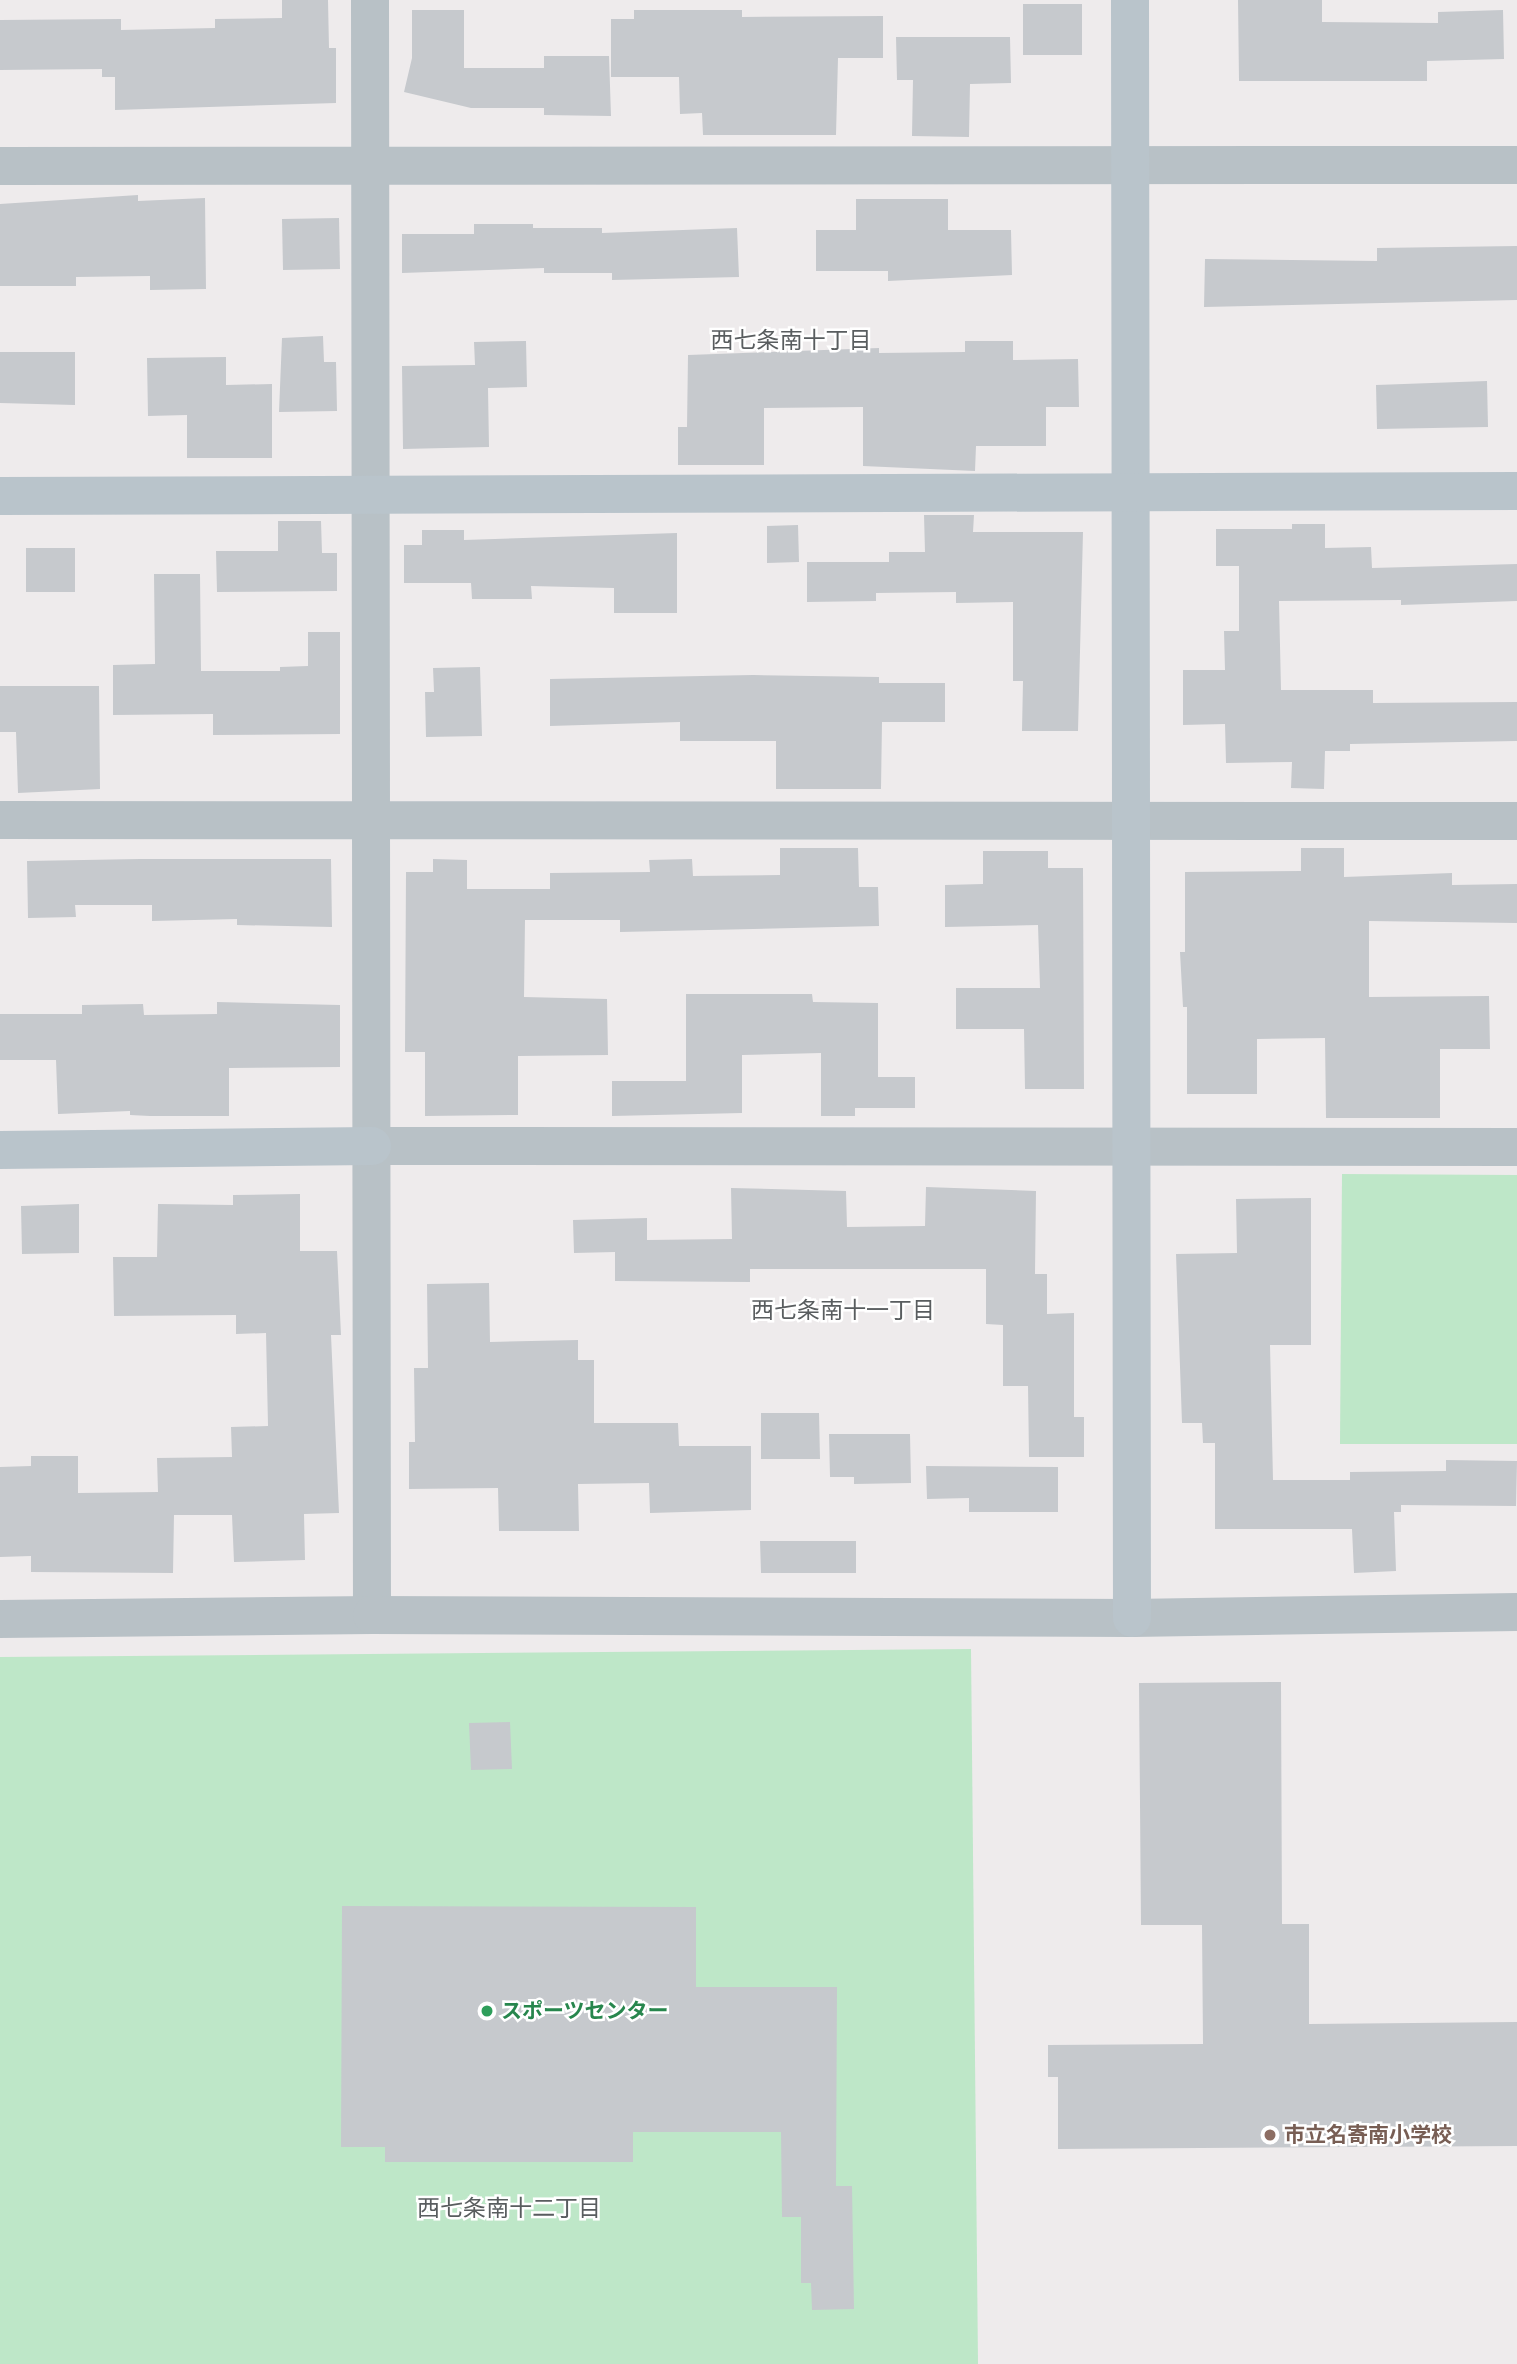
<!DOCTYPE html>
<meta charset="utf-8">
<style>
body{margin:0}
#map{position:relative;width:1517px;height:2364px;overflow:hidden;background:#eeebec;font-family:Signika,"Noto Sans JP",sans-serif}
div>[style]{position:absolute}
.green>*{inset:0;background:#bee7c8}
.building>*{inset:0;background:#c6c9cd}
.street>*{height:38px;margin:-19px;padding:0 19px;transform-origin:19px;border-radius:19px;background:#b8c1c6}
.secondary>*{height:38px;margin:-19px;padding:0 19px;transform-origin:19px;border-radius:19px;background:#b9c4cb}
.dots>*{width:19px;height:19px;translate:-50% -50%;box-sizing:border-box;border:4px solid #fff;border-radius:50%}
span{translate:-50% -50%;white-space:nowrap;text-align:center;line-height:1.15;-webkit-text-stroke:5px #fff;paint-order:stroke}
.leisure-label{font-size:21px;color:#27864d;font-weight:700}
.left{translate:0 -50%;text-align:left}
.education-label{font-size:21px;color:#785e54;font-weight:700}
.neighbourhood-label{font-size:23px;color:#595d5f}
</style>
<div id="map">
<div class="green">
<i style="clip-path:polygon(1342px 1174px,1517px 1175px,1517px 1444px,1340px 1444px)"></i>
<i style="clip-path:polygon(971px 1649px,978px 2364px,0 2364px,0 1657px)"></i>
</div>
<div class="building">
<i style="clip-path:polygon(282px 0,328px 0,329px 48px,336px 48px,336px 103px,115px 110px,115px 77px,102px 77px,102px 69px,0 70px,0 20px,121px 19px,121px 30px,215px 28px,215px 19px,282px 18px)"></i>
<i style="clip-path:polygon(1238px 0,1322px 0,1322px 22px,1438px 23px,1438px 12px,1503px 10px,1504px 59px,1427px 61px,1427px 81px,1239px 81px)"></i>
<i style="clip-path:polygon(1023px 4px,1082px 4px,1082px 55px,1023px 55px)"></i>
<i style="clip-path:polygon(412px 10px,464px 10px,464px 68px,544px 68px,544px 56px,609px 56px,611px 116px,544px 115px,544px 108px,471px 108px,404px 92px,412px 58px)"></i>
<i style="clip-path:polygon(634px 10px,742px 10px,742px 17px,883px 16px,883px 58px,838px 58px,836px 135px,703px 135px,702px 113px,680px 114px,679px 77px,611px 77px,611px 19px,634px 19px)"></i>
<i style="clip-path:polygon(896px 37px,1010px 37px,1011px 83px,970px 84px,969px 137px,912px 136px,913px 80px,897px 80px)"></i>
<i style="clip-path:polygon(138px 195px,138px 201px,205px 198px,206px 289px,150px 290px,150px 276px,76px 277px,76px 286px,0 286px,0 204px)"></i>
<i style="clip-path:polygon(856px 199px,948px 199px,948px 230px,1011px 230px,1012px 275px,888px 281px,888px 271px,816px 271px,816px 230px,856px 230px)"></i>
<i style="clip-path:polygon(339px 218px,340px 269px,283px 270px,282px 219px)"></i>
<i style="clip-path:polygon(474px 224px,533px 224px,533px 228px,602px 228px,602px 233px,737px 228px,739px 277px,612px 280px,612px 273px,544px 273px,544px 268px,402px 273px,402px 234px,474px 234px)"></i>
<i style="clip-path:polygon(1517px 246px,1517px 300px,1204px 307px,1205px 259px,1377px 261px,1377px 248px)"></i>
<i style="clip-path:polygon(323px 336px,324px 362px,336px 362px,337px 411px,279px 412px,282px 338px)"></i>
<i style="clip-path:polygon(526px 341px,527px 387px,488px 388px,489px 447px,403px 449px,402px 366px,475px 365px,474px 342px)"></i>
<i style="clip-path:polygon(965px 341px,1013px 341px,1013px 360px,1078px 359px,1079px 407px,1046px 407px,1046px 446px,976px 446px,975px 471px,863px 466px,863px 407px,764px 408px,764px 465px,678px 465px,678px 427px,687px 427px,688px 355px,879px 348px,879px 353px,965px 352px)"></i>
<i style="clip-path:polygon(0 352px,75px 352px,75px 405px,0 403px)"></i>
<i style="clip-path:polygon(226px 357px,226px 385px,272px 384px,272px 458px,187px 458px,187px 415px,148px 416px,147px 358px)"></i>
<i style="clip-path:polygon(1487px 381px,1488px 427px,1377px 429px,1376px 385px)"></i>
<i style="clip-path:polygon(924px 515px,974px 515px,973px 532px,1083px 532px,1078px 731px,1022px 731px,1023px 681px,1013px 681px,1013px 602px,956px 603px,956px 592px,876px 593px,876px 601px,807px 602px,807px 562px,889px 562px,889px 552px,925px 552px)"></i>
<i style="clip-path:polygon(278px 521px,321px 521px,322px 553px,337px 553px,337px 591px,217px 592px,216px 551px,278px 551px)"></i>
<i style="clip-path:polygon(1292px 524px,1325px 524px,1325px 548px,1371px 547px,1372px 568px,1517px 564px,1517px 601px,1401px 605px,1401px 600px,1279px 601px,1281px 690px,1373px 690px,1373px 703px,1517px 702px,1517px 741px,1350px 744px,1350px 751px,1325px 751px,1324px 789px,1291px 788px,1292px 762px,1226px 763px,1225px 724px,1183px 725px,1183px 670px,1225px 670px,1224px 631px,1239px 631px,1239px 566px,1216px 566px,1216px 529px,1292px 529px)"></i>
<i style="clip-path:polygon(798px 525px,799px 562px,767px 563px,767px 526px)"></i>
<i style="clip-path:polygon(422px 530px,464px 530px,464px 540px,677px 533px,677px 613px,614px 613px,614px 588px,531px 586px,532px 599px,472px 599px,471px 583px,404px 583px,404px 545px,422px 545px)"></i>
<i style="clip-path:polygon(26px 548px,75px 548px,75px 592px,26px 592px)"></i>
<i style="clip-path:polygon(154px 574px,200px 574px,201px 671px,280px 671px,280px 667px,308px 666px,308px 632px,340px 632px,340px 734px,213px 735px,213px 714px,113px 715px,113px 665px,155px 664px)"></i>
<i style="clip-path:polygon(480px 667px,482px 736px,426px 737px,425px 692px,434px 692px,433px 668px)"></i>
<i style="clip-path:polygon(753px 675px,879px 677px,879px 683px,945px 683px,945px 722px,882px 722px,881px 789px,776px 789px,776px 741px,680px 741px,680px 722px,550px 726px,550px 679px)"></i>
<i style="clip-path:polygon(0 686px,99px 686px,100px 789px,18px 793px,16px 732px,0 732px)"></i>
<i style="clip-path:polygon(780px 848px,858px 848px,859px 887px,878px 887px,879px 926px,620px 932px,620px 920px,525px 920px,524px 997px,607px 999px,608px 1055px,518px 1056px,518px 1115px,425px 1116px,425px 1052px,405px 1052px,406px 872px,433px 872px,433px 859px,467px 860px,467px 889px,550px 889px,550px 873px,650px 872px,649px 860px,692px 859px,693px 876px,780px 875px)"></i>
<i style="clip-path:polygon(1301px 848px,1344px 848px,1344px 877px,1452px 873px,1452px 885px,1517px 884px,1517px 923px,1369px 921px,1369px 997px,1489px 996px,1490px 1049px,1440px 1049px,1440px 1118px,1326px 1118px,1325px 1038px,1257px 1039px,1257px 1094px,1187px 1094px,1187px 1007px,1183px 1007px,1180px 952px,1185px 952px,1185px 872px,1301px 871px)"></i>
<i style="clip-path:polygon(983px 851px,1048px 851px,1048px 868px,1083px 868px,1084px 1089px,1025px 1089px,1024px 1029px,956px 1029px,956px 988px,1040px 988px,1038px 925px,945px 927px,945px 885px,983px 884px)"></i>
<i style="clip-path:polygon(140px 859px,331px 859px,332px 927px,237px 925px,237px 919px,152px 921px,152px 905px,75px 905px,76px 917px,28px 918px,27px 861px)"></i>
<i style="clip-path:polygon(686px 994px,812px 994px,813px 1002px,878px 1003px,878px 1077px,915px 1077px,915px 1108px,855px 1108px,855px 1116px,821px 1116px,821px 1053px,742px 1055px,742px 1113px,612px 1116px,612px 1081px,686px 1081px)"></i>
<i style="clip-path:polygon(217px 1002px,340px 1005px,340px 1067px,229px 1068px,229px 1116px,150px 1116px,130px 1115px,130px 1111px,58px 1114px,56px 1060px,0 1060px,0 1014px,82px 1014px,82px 1005px,143px 1004px,144px 1015px,217px 1014px)"></i>
<i style="clip-path:polygon(926px 1187px,1036px 1191px,1035px 1274px,1047px 1274px,1047px 1314px,1074px 1313px,1074px 1417px,1084px 1417px,1084px 1457px,1029px 1457px,1028px 1386px,1003px 1386px,1003px 1325px,986px 1324px,986px 1269px,750px 1269px,750px 1282px,615px 1281px,615px 1252px,574px 1253px,573px 1220px,647px 1218px,647px 1240px,732px 1239px,731px 1188px,846px 1191px,847px 1227px,925px 1226px)"></i>
<i style="clip-path:polygon(300px 1194px,300px 1251px,337px 1251px,341px 1335px,331px 1335px,339px 1513px,304px 1514px,305px 1560px,234px 1562px,232px 1515px,174px 1515px,173px 1573px,31px 1572px,31px 1556px,0 1557px,0 1467px,31px 1466px,31px 1456px,78px 1456px,78px 1493px,158px 1492px,157px 1458px,232px 1457px,231px 1427px,268px 1426px,266px 1333px,236px 1334px,236px 1315px,114px 1316px,113px 1257px,157px 1257px,158px 1204px,233px 1205px,233px 1195px)"></i>
<i style="clip-path:polygon(1311px 1198px,1311px 1345px,1270px 1345px,1273px 1480px,1350px 1480px,1350px 1472px,1446px 1471px,1446px 1460px,1517px 1461px,1516px 1506px,1401px 1505px,1401px 1512px,1394px 1512px,1396px 1571px,1354px 1573px,1352px 1529px,1215px 1529px,1215px 1443px,1203px 1443px,1202px 1423px,1182px 1423px,1176px 1254px,1237px 1253px,1236px 1199px)"></i>
<i style="clip-path:polygon(79px 1204px,79px 1253px,22px 1254px,21px 1206px)"></i>
<i style="clip-path:polygon(489px 1283px,490px 1342px,578px 1340px,578px 1360px,594px 1360px,594px 1423px,678px 1423px,679px 1446px,751px 1446px,751px 1510px,650px 1513px,649px 1483px,578px 1484px,579px 1531px,499px 1531px,498px 1488px,409px 1489px,409px 1442px,415px 1442px,414px 1368px,428px 1368px,427px 1284px)"></i>
<i style="clip-path:polygon(761px 1413px,819px 1413px,820px 1459px,761px 1459px)"></i>
<i style="clip-path:polygon(829px 1434px,910px 1434px,911px 1483px,854px 1484px,854px 1477px,830px 1477px)"></i>
<i style="clip-path:polygon(926px 1466px,1058px 1467px,1058px 1512px,969px 1512px,969px 1498px,927px 1499px)"></i>
<i style="clip-path:polygon(760px 1541px,856px 1541px,856px 1573px,761px 1573px)"></i>
<i style="clip-path:polygon(1281px 1682px,1282px 1924px,1309px 1924px,1309px 2024px,1517px 2022px,1517px 2146px,1058px 2149px,1058px 2077px,1048px 2077px,1048px 2045px,1203px 2044px,1202px 1925px,1141px 1925px,1139px 1683px)"></i>
<i style="clip-path:polygon(510px 1722px,512px 1769px,471px 1770px,469px 1723px)"></i>
<i style="clip-path:polygon(342px 1906px,696px 1907px,696px 1987px,837px 1987px,836px 2186px,852px 2186px,854px 2309px,812px 2310px,811px 2283px,801px 2283px,801px 2217px,782px 2217px,781px 2132px,633px 2132px,633px 2162px,385px 2162px,385px 2147px,341px 2147px)"></i>
</div>
<div class="street">
<i style="left:370px;top:0;width:1615px;rotate:89.93deg"></i>
<i style="left:0;top:166px;width:1517px;rotate:-0.04deg"></i>
<i style="left:0;top:820px;width:1517px;rotate:0.04deg"></i>
<i style="left:372px;top:1146px;width:1145px;rotate:0.05deg"></i>
<i style="left:0;top:1619px;width:372px;rotate:-0.6deg"></i>
<i style="left:372px;top:1615px;width:760px;rotate:0.23deg"></i>
<i style="left:1132px;top:1618px;width:385px;rotate:-0.9deg"></i>
</div>
<div class="secondary">
<i style="left:1130px;top:0;width:1618px;rotate:89.93deg"></i>
<i style="left:0;top:496px;width:1517px;rotate:-0.19deg"></i>
<i style="left:0;top:1150px;width:372px;rotate:-0.6deg"></i>
</div>
<div class="dots">
<i style="left:487px;top:2011px;background:#2e9e5b"></i>
<i style="left:1270px;top:2135px;background:#8d6e63"></i>
</div>
<div class="leisure-label">
<span class="left" style="left:501px;top:2011px">スポーツセンター</span>
</div>
<div class="education-label">
<span class="left" style="left:1284px;top:2135px">市立名寄南小学校</span>
</div>
<div class="neighbourhood-label">
<span style="left:791px;top:341px">西七条南十丁目</span>
<span style="left:843px;top:1311px">西七条南十一丁目</span>
<span style="left:509px;top:2209px">西七条南十二丁目</span>
</div>
</div>
